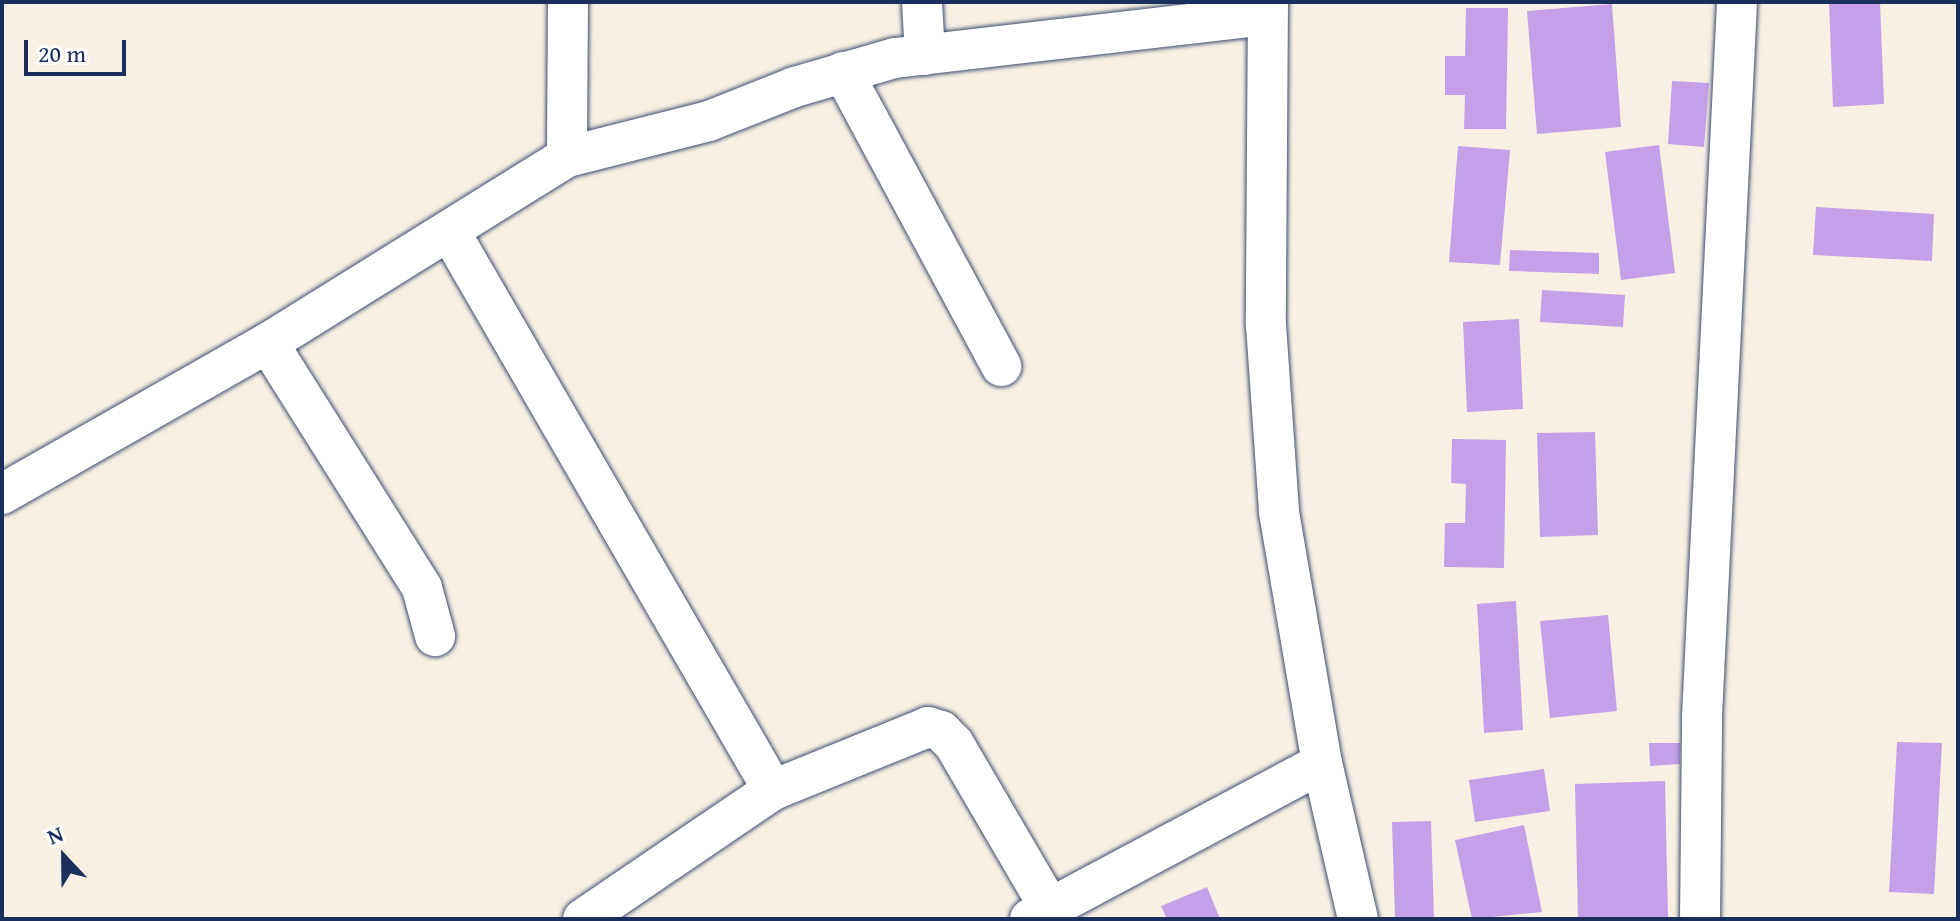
<!DOCTYPE html>
<style>
body{margin:0}
#map{position:relative;width:1960px;height:921px;overflow:hidden;background:#f8f1e3;font-family:"Gentium Book Plus",serif}
div>[style]{position:absolute}
.building>*{inset:0;background:#c59fe8}
.roads{filter:drop-shadow(0 0 2px #3c4c72) drop-shadow(0 0 2px #3c4c72)}
.street>*{height:40px;margin:-20px;padding:0 20px;transform-origin:20px;border-radius:20px;background:#fff}
span{translate:-50% -50%;white-space:nowrap;text-align:center;line-height:1.15;-webkit-text-stroke:6px #fff;paint-order:stroke}
.frame{position:absolute;inset:0;border:4px solid #1b2f5e;pointer-events:none}
.north{position:absolute;left:24px;top:817px;width:80px;height:80px;-webkit-text-stroke:6px #fff;paint-order:stroke;rotate:338deg;font-size:22px;font-weight:700;line-height:32px;text-align:center;color:#1b2f5e}
.north::after{content:'';display:block;margin:auto;width:28px;height:36px;background:#1b2f5e;clip-path:polygon(50% 0,100% 100%,50% 72%,0 100%)}
.scale{position:absolute;left:24px;top:40px;width:102px;height:36px;box-sizing:border-box;border:4px solid #1b2f5e;border-top:0;padding-left:10px;font-size:24px;line-height:28px;white-space:nowrap;color:#1b2f5e;-webkit-text-stroke:6px #fff;paint-order:stroke}
</style>
<div id="map">
<div class="building">
<i style="clip-path:polygon(1829px 2px,1880px 2px,1884px 104px,1833px 107px)"></i>
<i style="clip-path:polygon(1612px 4px,1621px 127px,1537px 134px,1527px 11px)"></i>
<i style="clip-path:polygon(1466px 8px,1508px 8px,1506px 129px,1464px 129px,1465px 95px,1445px 95px,1445px 56px,1465px 56px)"></i>
<i style="clip-path:polygon(1672px 81px,1709px 83px,1704px 147px,1668px 144px)"></i>
<i style="clip-path:polygon(1659px 145px,1675px 273px,1621px 280px,1605px 152px)"></i>
<i style="clip-path:polygon(1458px 146px,1510px 150px,1500px 265px,1449px 262px)"></i>
<i style="clip-path:polygon(1816px 207px,1934px 214px,1932px 261px,1813px 255px)"></i>
<i style="clip-path:polygon(1510px 250px,1599px 253px,1599px 274px,1509px 271px)"></i>
<i style="clip-path:polygon(1542px 290px,1625px 295px,1623px 327px,1540px 322px)"></i>
<i style="clip-path:polygon(1519px 319px,1523px 409px,1467px 412px,1463px 322px)"></i>
<i style="clip-path:polygon(1595px 432px,1598px 535px,1540px 537px,1537px 433px)"></i>
<i style="clip-path:polygon(1452px 439px,1506px 440px,1504px 568px,1444px 567px,1445px 523px,1465px 523px,1466px 484px,1451px 483px)"></i>
<i style="clip-path:polygon(1516px 601px,1523px 730px,1484px 733px,1477px 604px)"></i>
<i style="clip-path:polygon(1608px 615px,1617px 711px,1550px 718px,1540px 621px)"></i>
<i style="clip-path:polygon(1897px 742px,1942px 743px,1934px 894px,1889px 892px)"></i>
<i style="clip-path:polygon(1649px 743px,1680px 743px,1680px 764px,1650px 766px)"></i>
<i style="clip-path:polygon(1544px 769px,1550px 811px,1475px 822px,1469px 780px)"></i>
<i style="clip-path:polygon(1665px 781px,1668px 919px,1578px 919px,1575px 784px)"></i>
<i style="clip-path:polygon(1431px 821px,1434px 919px,1395px 919px,1392px 822px)"></i>
<i style="clip-path:polygon(1524px 825px,1542px 912px,1472px 919px,1455px 840px)"></i>
<i style="clip-path:polygon(1207px 887px,1220px 919px,1167px 919px,1161px 906px)"></i>
</div>
<div class="roads">
<div class="street">
<i style="left:568px;top:2px;width:155px;rotate:90.4deg"></i>
<i style="left:567px;top:157px;width:146px;rotate:-14.2deg"></i>
<i style="left:709px;top:121px;width:92px;rotate:-21.6deg"></i>
<i style="left:795px;top:87px;width:104px;rotate:-16.2deg"></i>
<i style="left:895px;top:58px;width:375px;rotate:-6.6deg"></i>
<i style="left:922px;top:2px;width:53px;rotate:86.8deg"></i>
<i style="left:1268px;top:2px;width:323px;rotate:90.4deg"></i>
<i style="left:1266px;top:325px;width:187px;rotate:86deg"></i>
<i style="left:1279px;top:512px;width:255px;rotate:80.3deg"></i>
<i style="left:1322px;top:763px;width:160px;rotate:77deg"></i>
<i style="left:843px;top:72px;width:334px;rotate:61.7deg"></i>
<i style="left:450px;top:232px;width:645px;rotate:59.94deg"></i>
<i style="left:268px;top:343px;width:289px;rotate:57.8deg"></i>
<i style="left:422px;top:588px;width:50px;rotate:74.8deg"></i>
<i style="left:2px;top:494px;width:306px;rotate:-29.6deg"></i>
<i style="left:268px;top:343px;width:352px;rotate:-31.9deg"></i>
<i style="left:583px;top:919px;width:230px;rotate:-34.2deg"></i>
<i style="left:773px;top:790px;width:167px;rotate:-22.1deg"></i>
<i style="left:928px;top:727px;width:14px;rotate:17deg"></i>
<i style="left:941px;top:731px;width:18px;rotate:45deg"></i>
<i style="left:954px;top:744px;width:190px;rotate:59.7deg"></i>
<i style="left:1030px;top:919px;width:331px;rotate:-28.1deg"></i>
<i style="left:1700px;top:919px;width:203px;rotate:-89.4deg"></i>
<i style="left:1702px;top:716px;width:715px;rotate:-87.19deg"></i>
</div>
</div>
<div class="frame"></div>
<div class="north">N</div>
<div class="scale">20 m</div>
</div>
